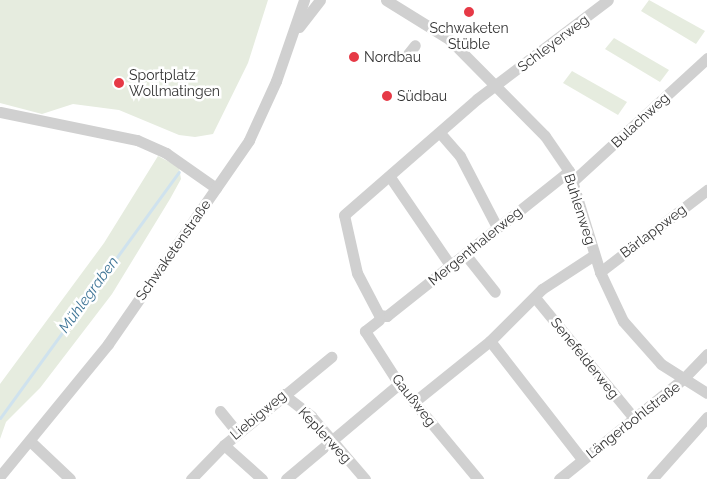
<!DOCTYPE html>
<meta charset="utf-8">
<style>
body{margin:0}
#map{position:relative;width:707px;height:479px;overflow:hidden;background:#fff;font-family:Raleway,sans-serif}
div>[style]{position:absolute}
.green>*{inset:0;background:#e6ecdf}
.stream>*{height:3px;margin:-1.5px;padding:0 1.5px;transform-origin:1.5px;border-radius:1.5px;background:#cfe2ee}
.minor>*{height:11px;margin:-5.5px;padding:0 5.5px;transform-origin:5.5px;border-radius:5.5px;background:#d0d0d0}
.dots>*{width:14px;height:14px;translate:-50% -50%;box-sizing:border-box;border:2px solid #fff;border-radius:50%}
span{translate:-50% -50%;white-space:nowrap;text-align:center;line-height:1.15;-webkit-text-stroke:5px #fff;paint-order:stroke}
.poi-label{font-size:14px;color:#333}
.left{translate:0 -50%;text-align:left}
.street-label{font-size:14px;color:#333}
.water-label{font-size:15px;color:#3f7597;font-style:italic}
</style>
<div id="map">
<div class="green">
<i style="clip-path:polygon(0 0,268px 0,248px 63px,213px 134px,195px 137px,179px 135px,119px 110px,73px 104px,42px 114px,0 103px)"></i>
<i style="clip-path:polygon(649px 0,705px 31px,696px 44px,641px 11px)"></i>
<i style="clip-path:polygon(614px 38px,669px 70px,660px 82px,605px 49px)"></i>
<i style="clip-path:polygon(572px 71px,627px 102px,618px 115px,563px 83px)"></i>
<i style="clip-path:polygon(158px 156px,179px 167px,181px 179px,170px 199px,112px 294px,40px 388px,6px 422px,0 439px,0 384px,104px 243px)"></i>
</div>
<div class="stream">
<i style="left:0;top:418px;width:304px;rotate:-54deg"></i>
</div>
<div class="minor">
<i style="left:386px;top:0;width:74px;rotate:31.8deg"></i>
<i style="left:449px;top:39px;width:136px;rotate:45.3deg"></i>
<i style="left:545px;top:136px;width:42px;rotate:55.6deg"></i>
<i style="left:569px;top:171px;width:106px;rotate:72.9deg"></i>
<i style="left:600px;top:272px;width:54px;rotate:64.9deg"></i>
<i style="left:623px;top:321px;width:57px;rotate:48.5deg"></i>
<i style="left:661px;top:364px;width:54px;rotate:32.2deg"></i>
<i style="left:299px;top:27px;width:34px;rotate:-52deg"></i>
<i style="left:408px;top:54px;width:11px;rotate:-52deg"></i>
<i style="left:0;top:112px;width:140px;rotate:11.6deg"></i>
<i style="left:137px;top:140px;width:32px;rotate:24deg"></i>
<i style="left:166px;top:153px;width:61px;rotate:35deg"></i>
<i style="left:440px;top:133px;width:30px;rotate:49deg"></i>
<i style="left:460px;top:156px;width:80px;rotate:62.5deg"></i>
<i style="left:569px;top:171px;width:233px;rotate:141.5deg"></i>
<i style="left:387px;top:316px;width:8px;rotate:-173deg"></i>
<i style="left:379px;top:315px;width:47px;rotate:-117.6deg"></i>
<i style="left:357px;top:273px;width:59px;rotate:-102.6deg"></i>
<i style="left:344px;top:215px;width:176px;rotate:-41.1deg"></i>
<i style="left:477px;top:99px;width:164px;rotate:-37.1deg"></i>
<i style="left:390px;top:177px;width:107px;rotate:55.7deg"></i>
<i style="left:573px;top:181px;width:182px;rotate:-42.5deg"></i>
<i style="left:465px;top:254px;width:48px;rotate:51.7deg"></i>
<i style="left:600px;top:272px;width:135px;rotate:-37.5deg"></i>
<i style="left:537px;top:300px;width:151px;rotate:50.6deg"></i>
<i style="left:379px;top:320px;width:18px;rotate:142deg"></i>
<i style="left:365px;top:331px;width:63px;rotate:57.3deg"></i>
<i style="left:399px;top:384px;width:124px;rotate:50.3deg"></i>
<i style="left:490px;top:341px;width:150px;rotate:52.1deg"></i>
<i style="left:283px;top:394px;width:36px;rotate:38deg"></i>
<i style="left:311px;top:416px;width:83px;rotate:49.4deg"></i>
<i style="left:414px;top:402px;width:97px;rotate:-38.8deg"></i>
<i style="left:490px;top:341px;width:74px;rotate:-45deg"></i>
<i style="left:542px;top:289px;width:62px;rotate:-33.2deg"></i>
<i style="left:220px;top:411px;width:28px;rotate:51deg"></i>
<i style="left:30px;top:441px;width:55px;rotate:43.5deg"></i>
<i style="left:224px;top:445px;width:51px;rotate:41.8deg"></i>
<i style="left:0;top:476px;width:171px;rotate:-50.7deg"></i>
<i style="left:108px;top:344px;width:248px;rotate:-55.3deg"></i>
<i style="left:249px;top:140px;width:65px;rotate:-65.4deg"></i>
<i style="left:276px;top:81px;width:86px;rotate:-70.9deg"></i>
<i style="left:191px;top:479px;width:47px;rotate:-45.9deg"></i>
<i style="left:224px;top:445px;width:139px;rotate:-39.4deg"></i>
<i style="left:286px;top:479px;width:148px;rotate:-40.1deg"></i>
<i style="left:559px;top:479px;width:159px;rotate:-38.9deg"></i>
<i style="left:683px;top:379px;width:35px;rotate:-46deg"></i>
<i style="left:652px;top:479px;width:83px;rotate:-48.4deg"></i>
</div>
<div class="dots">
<i style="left:469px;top:12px;background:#e63946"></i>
<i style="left:354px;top:57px;background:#e63946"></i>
<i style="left:119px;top:83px;background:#e63946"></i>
<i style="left:387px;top:96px;background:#e63946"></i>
</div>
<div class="poi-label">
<span style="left:469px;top:36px">Schwaketen<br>Stüble</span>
<span class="left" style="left:364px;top:57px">Nordbau</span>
<span class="left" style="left:129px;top:83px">Sportplatz<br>Wollmatingen</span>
<span class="left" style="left:397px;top:96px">Südbau</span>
</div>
<div class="street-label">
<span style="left:553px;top:43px;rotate:-37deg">Schleyerweg</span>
<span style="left:640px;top:120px;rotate:-43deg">Bulachweg</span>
<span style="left:580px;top:209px;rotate:72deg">Buhlenweg</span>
<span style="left:653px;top:231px;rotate:-37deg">Bärlappweg</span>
<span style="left:475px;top:246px;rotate:-39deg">Mergenthalerweg</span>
<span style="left:173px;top:250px;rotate:-55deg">Schwaketenstraße</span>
<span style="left:585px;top:358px;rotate:51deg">Senefelderweg</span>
<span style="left:414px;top:400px;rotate:52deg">Gaußweg</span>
<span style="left:258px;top:415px;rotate:-40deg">Liebigweg</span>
<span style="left:633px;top:420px;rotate:-38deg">Längerbohlstraße</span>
<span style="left:325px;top:435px;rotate:47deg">Keplerweg</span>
</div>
<div class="water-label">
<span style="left:89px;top:295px;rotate:-54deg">Mühlegraben</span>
</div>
</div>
